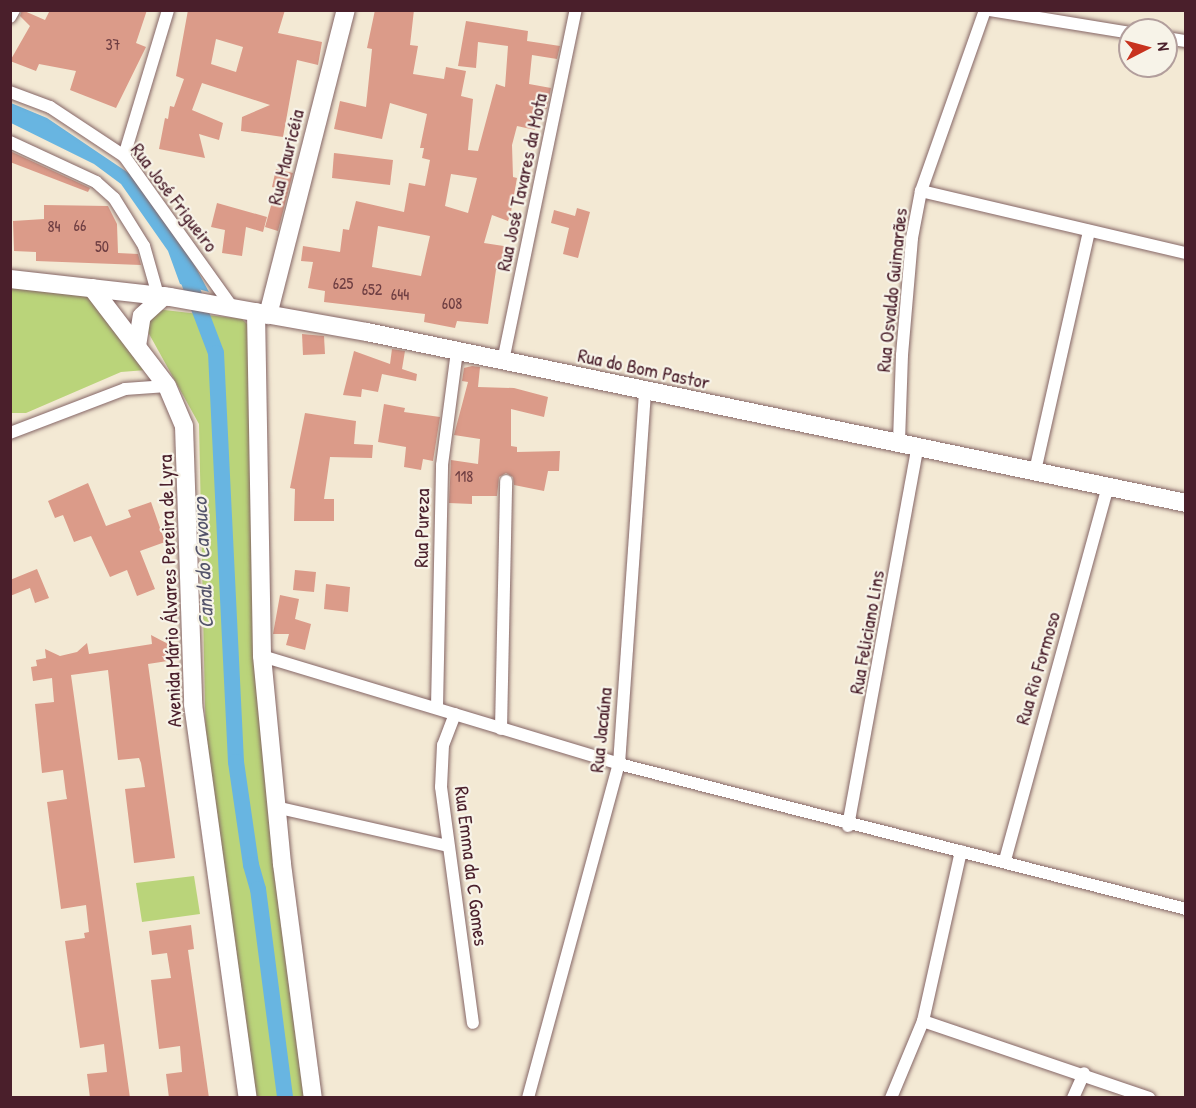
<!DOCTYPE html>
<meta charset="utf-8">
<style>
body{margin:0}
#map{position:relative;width:1196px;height:1108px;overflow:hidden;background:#f3e9d4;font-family:"Patrick Hand",sans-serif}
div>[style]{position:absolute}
.green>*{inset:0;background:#bad47a}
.water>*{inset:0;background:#68b5e1}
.canal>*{height:16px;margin:-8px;padding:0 8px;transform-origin:8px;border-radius:8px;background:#68b5e1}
.building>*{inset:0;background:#db9b89}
.roads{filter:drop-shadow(0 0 2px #856666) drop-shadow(0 0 2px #856666)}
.street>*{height:12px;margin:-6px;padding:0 6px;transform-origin:6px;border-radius:6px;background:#fff}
.secondary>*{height:18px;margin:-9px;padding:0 9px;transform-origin:9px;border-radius:9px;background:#fff}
span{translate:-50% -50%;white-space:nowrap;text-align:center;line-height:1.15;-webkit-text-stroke:4.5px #f7f3e8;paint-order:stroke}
.number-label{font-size:16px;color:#6e3e42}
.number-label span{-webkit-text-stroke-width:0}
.street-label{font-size:20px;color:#4a1f2b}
.water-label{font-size:21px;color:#54546b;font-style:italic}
.frame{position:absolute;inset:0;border:12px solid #4a1f2b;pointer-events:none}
.north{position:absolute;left:1118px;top:18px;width:60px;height:60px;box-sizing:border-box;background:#f7f3e8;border:2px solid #b29e9c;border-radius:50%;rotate:84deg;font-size:16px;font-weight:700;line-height:24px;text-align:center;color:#4a1f2b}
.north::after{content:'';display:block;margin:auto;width:21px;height:27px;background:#c8321e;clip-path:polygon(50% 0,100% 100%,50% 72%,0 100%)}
</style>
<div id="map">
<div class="green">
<i style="clip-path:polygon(10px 284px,86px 288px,146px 370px,121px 372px,26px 413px,11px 413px)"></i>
<i style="clip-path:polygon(156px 309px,242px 319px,250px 327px,258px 626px,307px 1097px,254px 1097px,206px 752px,199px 424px,148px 332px,147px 323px)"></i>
<i style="clip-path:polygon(194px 876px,200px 914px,142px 922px,136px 883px)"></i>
</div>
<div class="water">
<i style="clip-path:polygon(11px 103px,47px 118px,130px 174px,181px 240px,209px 292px,180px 284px,168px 251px,121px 184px,94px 164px,11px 123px)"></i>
</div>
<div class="canal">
<i style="left:183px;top:266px;width:93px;rotate:69.2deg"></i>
<i style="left:216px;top:353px;width:409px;rotate:87.2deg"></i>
<i style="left:236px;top:762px;width:104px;rotate:81.7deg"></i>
<i style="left:251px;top:865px;width:25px;rotate:74deg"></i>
<i style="left:258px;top:889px;width:211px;rotate:82.6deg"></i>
</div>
<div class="building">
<i style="clip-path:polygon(22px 10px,45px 20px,50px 10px,147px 10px,136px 43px,146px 47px,116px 108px,70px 90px,76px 71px,39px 64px,36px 71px,10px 61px,30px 26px,20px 16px)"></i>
<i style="clip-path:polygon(evenodd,188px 10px,285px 10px,278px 33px,322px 42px,318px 65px,297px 60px,283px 137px,241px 131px,242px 117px,270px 105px,202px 83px,192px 110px,223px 123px,219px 140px,199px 134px,205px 158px,159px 149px,165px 118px,168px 119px,170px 106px,174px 107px,184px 79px,176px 76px,188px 10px,216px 39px,243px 47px,236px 72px,211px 64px,216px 39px)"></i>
<i style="clip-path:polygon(evenodd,375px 10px,414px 10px,410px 45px,418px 46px,413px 74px,444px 79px,446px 67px,466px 71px,461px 96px,473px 99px,468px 150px,478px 151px,496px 84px,505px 87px,508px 46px,478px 42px,476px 68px,458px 66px,466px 21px,528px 31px,527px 41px,560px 46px,557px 59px,532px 55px,529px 84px,551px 88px,547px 109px,539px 108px,535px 130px,517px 126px,512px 145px,513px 177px,517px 178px,511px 212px,508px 221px,492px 215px,484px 243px,510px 247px,506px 271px,496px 270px,488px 324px,457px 321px,455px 328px,424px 322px,425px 314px,324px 302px,325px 291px,308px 288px,313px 262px,301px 261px,303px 246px,340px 252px,343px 229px,349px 230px,356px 201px,404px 212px,409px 183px,425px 186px,430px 160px,422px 158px,424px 148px,420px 148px,427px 114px,390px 103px,382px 139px,334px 129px,340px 101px,366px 107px,372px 49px,367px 48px,375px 10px,451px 174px,477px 178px,468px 213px,445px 206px,451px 174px,375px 10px,378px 226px,430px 236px,421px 276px,372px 267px,378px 226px)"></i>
<i style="clip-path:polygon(10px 151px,90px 188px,88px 192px,10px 162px)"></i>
<i style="clip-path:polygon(334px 153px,393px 160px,390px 185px,332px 178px)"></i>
<i style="clip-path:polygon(276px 169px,293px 173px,278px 231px,265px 227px,276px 188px,272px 187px)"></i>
<i style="clip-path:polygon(217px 203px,267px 217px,263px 232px,246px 227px,242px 256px,222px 253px,225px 230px,211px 227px)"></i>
<i style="clip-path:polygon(44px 205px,108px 206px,117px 224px,118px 253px,138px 254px,141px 265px,36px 261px,36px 252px,14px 251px,13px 221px,44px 219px)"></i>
<i style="clip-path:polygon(577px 208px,590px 212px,578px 258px,563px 254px,569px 228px,551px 223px,554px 210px,575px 216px)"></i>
<i style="clip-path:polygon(302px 334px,324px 336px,325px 354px,303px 355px)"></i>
<i style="clip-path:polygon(392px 349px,405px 351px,402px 369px,417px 374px,416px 381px,382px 374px,378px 392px,362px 389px,361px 397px,343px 395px,354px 351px,390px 364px)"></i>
<i style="clip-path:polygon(472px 366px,480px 367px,478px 387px,514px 388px,548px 397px,544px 417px,511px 409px,511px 446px,517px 447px,517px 452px,560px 451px,559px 471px,548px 471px,544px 491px,514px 485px,513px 477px,506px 473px,499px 477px,497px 496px,472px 496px,472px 504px,449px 503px,451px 460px,478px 464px,480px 439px,454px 435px,468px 382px,462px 381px,464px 368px)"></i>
<i style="clip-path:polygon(384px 404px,405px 408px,404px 412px,440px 417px,433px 461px,423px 459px,421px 470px,404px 467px,406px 447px,378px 442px)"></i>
<i style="clip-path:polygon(305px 413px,356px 421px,354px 444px,373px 445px,372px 458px,330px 457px,324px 499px,334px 499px,334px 521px,294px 521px,295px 489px,290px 488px)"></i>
<i style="clip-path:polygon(88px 483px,106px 526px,131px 517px,128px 510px,151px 502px,165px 542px,140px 551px,155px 589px,137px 596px,127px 570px,110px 577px,91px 536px,74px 542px,63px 515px,55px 518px,48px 501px)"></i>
<i style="clip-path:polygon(37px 569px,49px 598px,35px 603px,30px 588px,10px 596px,10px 580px)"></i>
<i style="clip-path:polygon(295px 570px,316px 572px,314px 592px,293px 590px)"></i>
<i style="clip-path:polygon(326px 584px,350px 587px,348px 612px,324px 609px)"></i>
<i style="clip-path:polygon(280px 595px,299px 599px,295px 619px,311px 624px,305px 650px,286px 645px,289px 634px,273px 634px)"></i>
<i style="clip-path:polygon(151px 635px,172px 646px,174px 660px,148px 664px,175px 858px,134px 863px,125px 789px,145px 787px,141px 763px,139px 758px,118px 760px,108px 670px,71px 675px,130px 1098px,90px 1098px,87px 1074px,107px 1072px,104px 1044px,80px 1048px,65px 941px,85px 938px,84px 933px,89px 932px,86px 905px,61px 909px,47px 802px,67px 799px,66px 794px,63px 770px,42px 773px,35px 704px,54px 702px,52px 678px,33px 681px,31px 667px,37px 666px,36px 660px,46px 658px,45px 649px,60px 656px,77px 652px,87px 643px,89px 654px,152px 644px)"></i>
<i style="clip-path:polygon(191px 925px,194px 949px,188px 950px,209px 1098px,169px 1098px,166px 1074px,182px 1072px,180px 1046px,159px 1049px,151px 980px,171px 978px,167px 953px,152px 955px,149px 931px)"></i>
</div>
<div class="roads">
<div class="street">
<i style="left:990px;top:10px;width:142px;rotate:9.3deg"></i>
<i style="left:10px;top:17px;width:8px;rotate:-60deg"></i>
<i style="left:1166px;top:38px;width:20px;rotate:9deg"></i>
<i style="left:10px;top:92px;width:43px;rotate:20.6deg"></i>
<i style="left:50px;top:107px;width:89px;rotate:33.5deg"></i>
<i style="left:124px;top:156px;width:186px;rotate:54.4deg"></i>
<i style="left:10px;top:142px;width:95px;rotate:24.9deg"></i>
<i style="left:96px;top:182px;width:24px;rotate:42deg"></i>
<i style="left:114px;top:198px;width:57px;rotate:58deg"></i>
<i style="left:144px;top:246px;width:51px;rotate:74.1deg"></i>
<i style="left:124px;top:156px;width:152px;rotate:-73.2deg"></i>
<i style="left:921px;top:191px;width:272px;rotate:13.2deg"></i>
<i style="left:503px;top:361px;width:359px;rotate:-78.3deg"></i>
<i style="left:10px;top:433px;width:123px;rotate:-20.9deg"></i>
<i style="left:125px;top:389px;width:42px;rotate:-4.1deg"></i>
<i style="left:899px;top:441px;width:86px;rotate:-88deg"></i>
<i style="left:902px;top:355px;width:117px;rotate:-85.1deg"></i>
<i style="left:912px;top:238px;width:48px;rotate:-79.2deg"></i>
<i style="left:921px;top:191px;width:192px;rotate:-70.5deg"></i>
<i style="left:1035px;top:471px;width:246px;rotate:-77.3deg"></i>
<i style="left:262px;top:656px;width:373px;rotate:16.8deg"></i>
<i style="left:619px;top:764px;width:585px;rotate:14.34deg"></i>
<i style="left:437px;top:707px;width:242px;rotate:-88.8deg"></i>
<i style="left:442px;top:465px;width:115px;rotate:-82.5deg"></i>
<i style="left:455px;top:714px;width:33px;rotate:111deg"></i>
<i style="left:443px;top:745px;width:42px;rotate:92.7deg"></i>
<i style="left:441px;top:787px;width:238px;rotate:82.3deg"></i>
<i style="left:501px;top:729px;width:248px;rotate:-88.8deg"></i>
<i style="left:275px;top:807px;width:177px;rotate:12.7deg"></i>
<i style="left:848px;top:826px;width:386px;rotate:-79.6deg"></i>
<i style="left:1005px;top:860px;width:388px;rotate:-74.6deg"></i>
<i style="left:923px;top:1021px;width:239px;rotate:18.8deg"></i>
<i style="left:528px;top:1098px;width:346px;rotate:-74.8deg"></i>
<i style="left:619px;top:764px;width:373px;rotate:-86deg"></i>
<i style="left:891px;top:1098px;width:83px;rotate:-67.4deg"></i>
<i style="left:923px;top:1021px;width:174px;rotate:-77.4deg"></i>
<i style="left:1073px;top:1098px;width:27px;rotate:-66deg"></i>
</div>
<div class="secondary">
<i style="left:10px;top:279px;width:161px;rotate:6.4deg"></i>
<i style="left:170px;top:297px;width:200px;rotate:10.1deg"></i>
<i style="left:367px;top:332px;width:837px;rotate:11.79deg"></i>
<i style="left:92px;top:288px;width:123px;rotate:52.6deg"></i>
<i style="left:167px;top:386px;width:43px;rotate:67deg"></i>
<i style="left:184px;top:426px;width:278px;rotate:88.1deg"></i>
<i style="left:193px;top:704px;width:398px;rotate:82.1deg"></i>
<i style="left:256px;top:312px;width:344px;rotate:89deg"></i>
<i style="left:262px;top:656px;width:209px;rotate:84.5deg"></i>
<i style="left:282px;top:864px;width:236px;rotate:82.5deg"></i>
<i style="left:268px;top:315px;width:315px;rotate:-75.7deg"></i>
<i style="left:137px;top:346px;width:30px;rotate:-81deg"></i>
<i style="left:142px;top:316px;width:30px;rotate:-42deg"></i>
</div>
</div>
<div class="number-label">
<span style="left:113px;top:44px">37</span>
<span style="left:80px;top:225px">66</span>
<span style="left:54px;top:226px">84</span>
<span style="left:102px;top:246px">50</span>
<span style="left:343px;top:283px">625</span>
<span style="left:372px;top:289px">652</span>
<span style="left:400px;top:294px">644</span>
<span style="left:452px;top:303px">608</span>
<span style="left:464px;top:476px">118</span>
</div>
<div class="street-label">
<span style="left:285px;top:157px;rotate:-76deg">Rua Mauricéia</span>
<span style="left:521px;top:182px;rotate:-78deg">Rua José Tavares da Mota</span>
<span style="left:175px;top:197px;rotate:53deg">Rua José Frigueiro</span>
<span style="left:891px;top:290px;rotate:-84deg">Rua Osvaldo Guimarães</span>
<span style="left:644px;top:368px;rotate:12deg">Rua do Bom Pastor</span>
<span style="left:421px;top:528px;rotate:-89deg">Rua Pureza</span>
<span style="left:169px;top:591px;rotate:-92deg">Avenida Mário Álvares Pereira de Lyra</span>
<span style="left:866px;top:632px;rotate:-80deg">Rua Feliciano Lins</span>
<span style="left:1037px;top:668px;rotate:-74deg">Rua Rio Formoso</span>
<span style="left:600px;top:730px;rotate:-84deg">Rua Jacaúna</span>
<span style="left:472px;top:866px;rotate:83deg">Rua Emma da C Gomes</span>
</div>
<div class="water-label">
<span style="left:203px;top:563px;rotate:-93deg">Canal do Cavouco</span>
</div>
<div class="frame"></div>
<div class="north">N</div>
</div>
